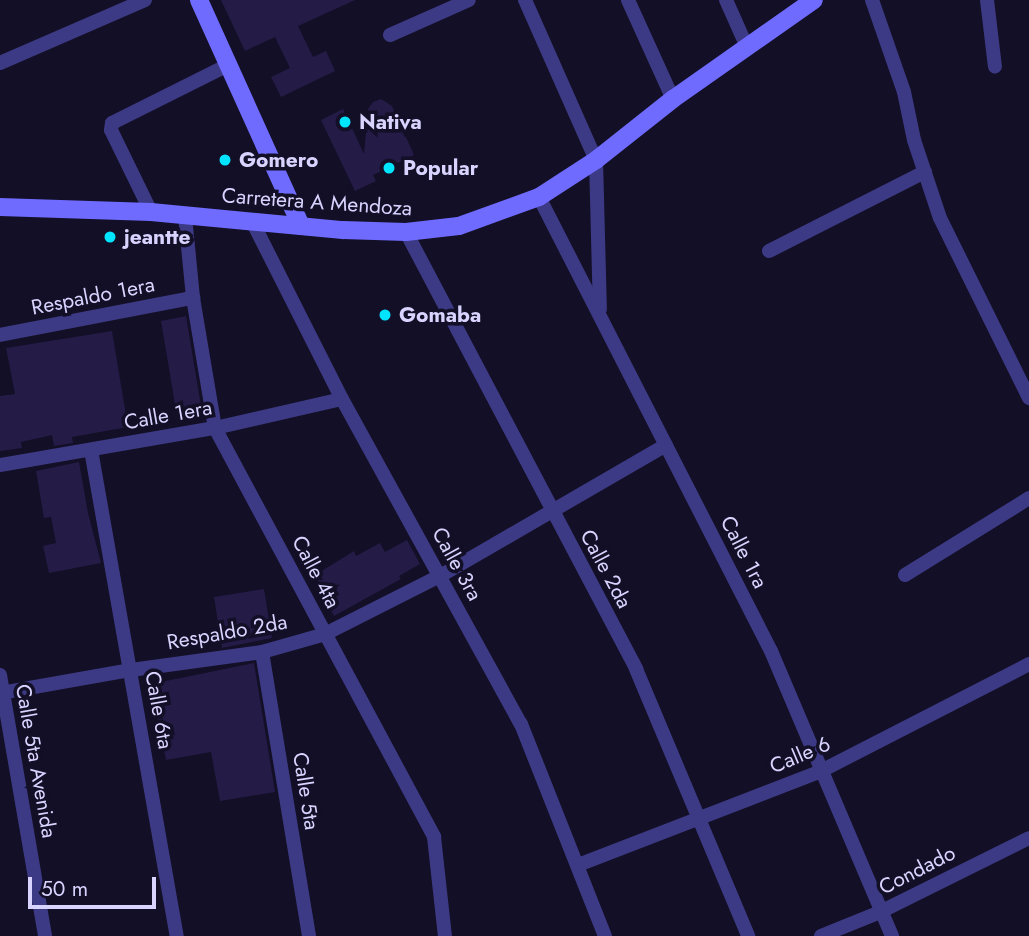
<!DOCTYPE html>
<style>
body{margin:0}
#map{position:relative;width:1029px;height:936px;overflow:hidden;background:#130f26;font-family:Jost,sans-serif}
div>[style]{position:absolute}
.building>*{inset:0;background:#241b47}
.street>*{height:14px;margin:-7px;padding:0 7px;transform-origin:7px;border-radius:7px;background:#3d3a85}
.secondary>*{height:18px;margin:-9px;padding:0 9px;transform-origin:9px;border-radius:9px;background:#6f6bff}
.dots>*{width:19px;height:19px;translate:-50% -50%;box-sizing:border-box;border:4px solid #130f26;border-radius:50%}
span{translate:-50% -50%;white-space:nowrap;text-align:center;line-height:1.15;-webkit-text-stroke:7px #130f26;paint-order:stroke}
.poi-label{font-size:21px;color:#d9d4ff;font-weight:700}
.left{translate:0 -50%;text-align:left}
.street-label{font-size:21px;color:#d9d4ff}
.scale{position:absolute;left:28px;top:877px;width:128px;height:32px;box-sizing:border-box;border:4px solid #d9d4ff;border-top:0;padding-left:9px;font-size:21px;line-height:24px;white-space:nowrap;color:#d9d4ff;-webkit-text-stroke:5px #130f26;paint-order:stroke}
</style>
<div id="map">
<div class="building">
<i style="clip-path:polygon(221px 0,355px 0,298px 26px,313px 57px,326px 51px,335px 71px,281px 97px,271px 77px,290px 68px,275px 37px,245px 51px)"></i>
<i style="clip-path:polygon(381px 99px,392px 106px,414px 155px,373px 175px,376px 181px,355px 191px,321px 120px,343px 109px,364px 154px,368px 109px,373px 102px)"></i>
<i style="clip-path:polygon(186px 316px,202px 412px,177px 416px,161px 321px)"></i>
<i style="clip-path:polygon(112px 331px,128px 427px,72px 437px,73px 443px,54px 446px,52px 435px,21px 442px,22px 448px,0 451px,0 396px,15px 394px,6px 348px)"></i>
<i style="clip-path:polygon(79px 462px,88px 513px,101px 563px,49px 573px,43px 546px,56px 543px,51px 517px,44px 518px,36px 471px)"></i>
<i style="clip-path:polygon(407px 540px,420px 564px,399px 576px,401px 579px,334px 616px,312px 577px,354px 551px,356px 556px,380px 543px,385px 552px)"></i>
<i style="clip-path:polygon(264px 589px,272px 638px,222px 648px,214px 597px)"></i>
<i style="clip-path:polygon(254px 663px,275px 792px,220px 801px,211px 752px,166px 760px,151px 684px)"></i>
</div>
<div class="street">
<i style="left:525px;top:0;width:175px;rotate:66.1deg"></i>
<i style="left:596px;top:160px;width:149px;rotate:88.5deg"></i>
<i style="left:628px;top:0;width:109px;rotate:65.6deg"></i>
<i style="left:726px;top:0;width:49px;rotate:66deg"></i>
<i style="left:872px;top:0;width:97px;rotate:70.8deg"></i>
<i style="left:904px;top:92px;width:49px;rotate:78.2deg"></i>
<i style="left:914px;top:140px;width:82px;rotate:71.6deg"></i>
<i style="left:940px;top:218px;width:201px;rotate:63.7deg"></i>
<i style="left:987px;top:0;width:67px;rotate:83.2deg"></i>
<i style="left:390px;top:35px;width:86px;rotate:-23.9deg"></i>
<i style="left:0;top:63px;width:158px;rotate:-23.5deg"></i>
<i style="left:539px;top:197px;width:510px;rotate:62.93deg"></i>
<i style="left:771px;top:651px;width:310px;rotate:67deg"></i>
<i style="left:151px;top:212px;width:91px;rotate:-116deg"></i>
<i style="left:111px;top:130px;width:7px;rotate:-82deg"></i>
<i style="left:112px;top:123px;width:132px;rotate:-26.6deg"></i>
<i style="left:185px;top:216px;width:82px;rotate:84.4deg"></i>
<i style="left:193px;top:298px;width:132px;rotate:80.4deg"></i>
<i style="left:215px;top:428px;width:464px;rotate:61.8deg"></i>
<i style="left:434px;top:837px;width:100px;rotate:83.7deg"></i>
<i style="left:252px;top:221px;width:199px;rotate:63.2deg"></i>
<i style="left:342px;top:399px;width:371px;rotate:61.2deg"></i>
<i style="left:521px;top:724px;width:228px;rotate:68.4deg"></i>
<i style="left:406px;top:232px;width:494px;rotate:62.2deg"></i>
<i style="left:636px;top:669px;width:290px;rotate:67.2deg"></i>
<i style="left:769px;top:251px;width:175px;rotate:-26.9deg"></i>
<i style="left:0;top:335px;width:197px;rotate:-10.9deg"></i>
<i style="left:91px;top:450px;width:494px;rotate:80deg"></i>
<i style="left:0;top:465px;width:218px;rotate:-9.8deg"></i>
<i style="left:215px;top:428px;width:130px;rotate:-12.9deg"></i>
<i style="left:905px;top:575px;width:146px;rotate:-31.8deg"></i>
<i style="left:262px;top:652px;width:288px;rotate:80.6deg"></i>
<i style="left:0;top:675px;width:265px;rotate:80.2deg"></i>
<i style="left:0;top:693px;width:133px;rotate:-10deg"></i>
<i style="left:131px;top:670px;width:132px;rotate:-7.8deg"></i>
<i style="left:262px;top:652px;width:66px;rotate:-15.9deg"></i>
<i style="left:325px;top:634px;width:129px;rotate:-26.8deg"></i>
<i style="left:440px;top:576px;width:261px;rotate:-30.1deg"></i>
<i style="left:578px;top:865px;width:261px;rotate:-21.1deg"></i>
<i style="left:821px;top:771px;width:234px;rotate:-27.2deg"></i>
<i style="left:821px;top:936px;width:64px;rotate:-22.1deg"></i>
<i style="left:880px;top:912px;width:166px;rotate:-26.4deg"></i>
</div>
<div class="secondary">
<i style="left:199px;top:0;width:248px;rotate:65.7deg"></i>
<i style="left:0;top:207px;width:151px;rotate:1.9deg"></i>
<i style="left:151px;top:212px;width:193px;rotate:5.4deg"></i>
<i style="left:343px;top:230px;width:63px;rotate:1.8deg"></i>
<i style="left:406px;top:232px;width:53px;rotate:-6.5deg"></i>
<i style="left:459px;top:226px;width:85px;rotate:-19.9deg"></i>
<i style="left:539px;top:197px;width:68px;rotate:-33deg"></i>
<i style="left:596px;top:160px;width:98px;rotate:-38.4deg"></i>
<i style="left:673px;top:99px;width:172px;rotate:-35.1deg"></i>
</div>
<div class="dots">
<i style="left:345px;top:122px;background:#00e5ff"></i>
<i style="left:225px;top:160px;background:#00e5ff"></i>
<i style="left:389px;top:168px;background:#00e5ff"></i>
<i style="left:110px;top:237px;background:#00e5ff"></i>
<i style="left:385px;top:315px;background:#00e5ff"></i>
</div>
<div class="poi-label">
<span class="left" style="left:359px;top:122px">Nativa</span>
<span class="left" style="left:239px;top:160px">Gomero</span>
<span class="left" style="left:403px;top:168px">Popular</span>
<span class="left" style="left:124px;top:237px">jeantte</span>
<span class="left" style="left:399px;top:315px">Gomaba</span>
</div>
<div class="street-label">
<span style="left:317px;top:202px;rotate:4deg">Carretera A Mendoza</span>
<span style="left:93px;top:296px;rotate:-11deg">Respaldo 1era</span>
<span style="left:168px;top:415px;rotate:-10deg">Calle 1era</span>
<span style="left:744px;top:552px;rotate:63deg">Calle 1ra</span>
<span style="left:457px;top:564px;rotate:61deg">Calle 3ra</span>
<span style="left:606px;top:569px;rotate:62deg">Calle 2da</span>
<span style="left:316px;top:572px;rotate:62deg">Calle 4ta</span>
<span style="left:227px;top:632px;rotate:-10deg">Respaldo 2da</span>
<span style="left:159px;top:710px;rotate:80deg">Calle 6ta</span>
<span style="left:800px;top:755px;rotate:-23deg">Calle 6</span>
<span style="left:36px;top:761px;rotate:80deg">Calle 5ta Avenida</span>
<span style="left:306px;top:791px;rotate:81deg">Calle 5ta</span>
<span style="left:917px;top:870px;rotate:-27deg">Condado</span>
</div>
<div class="scale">50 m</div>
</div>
